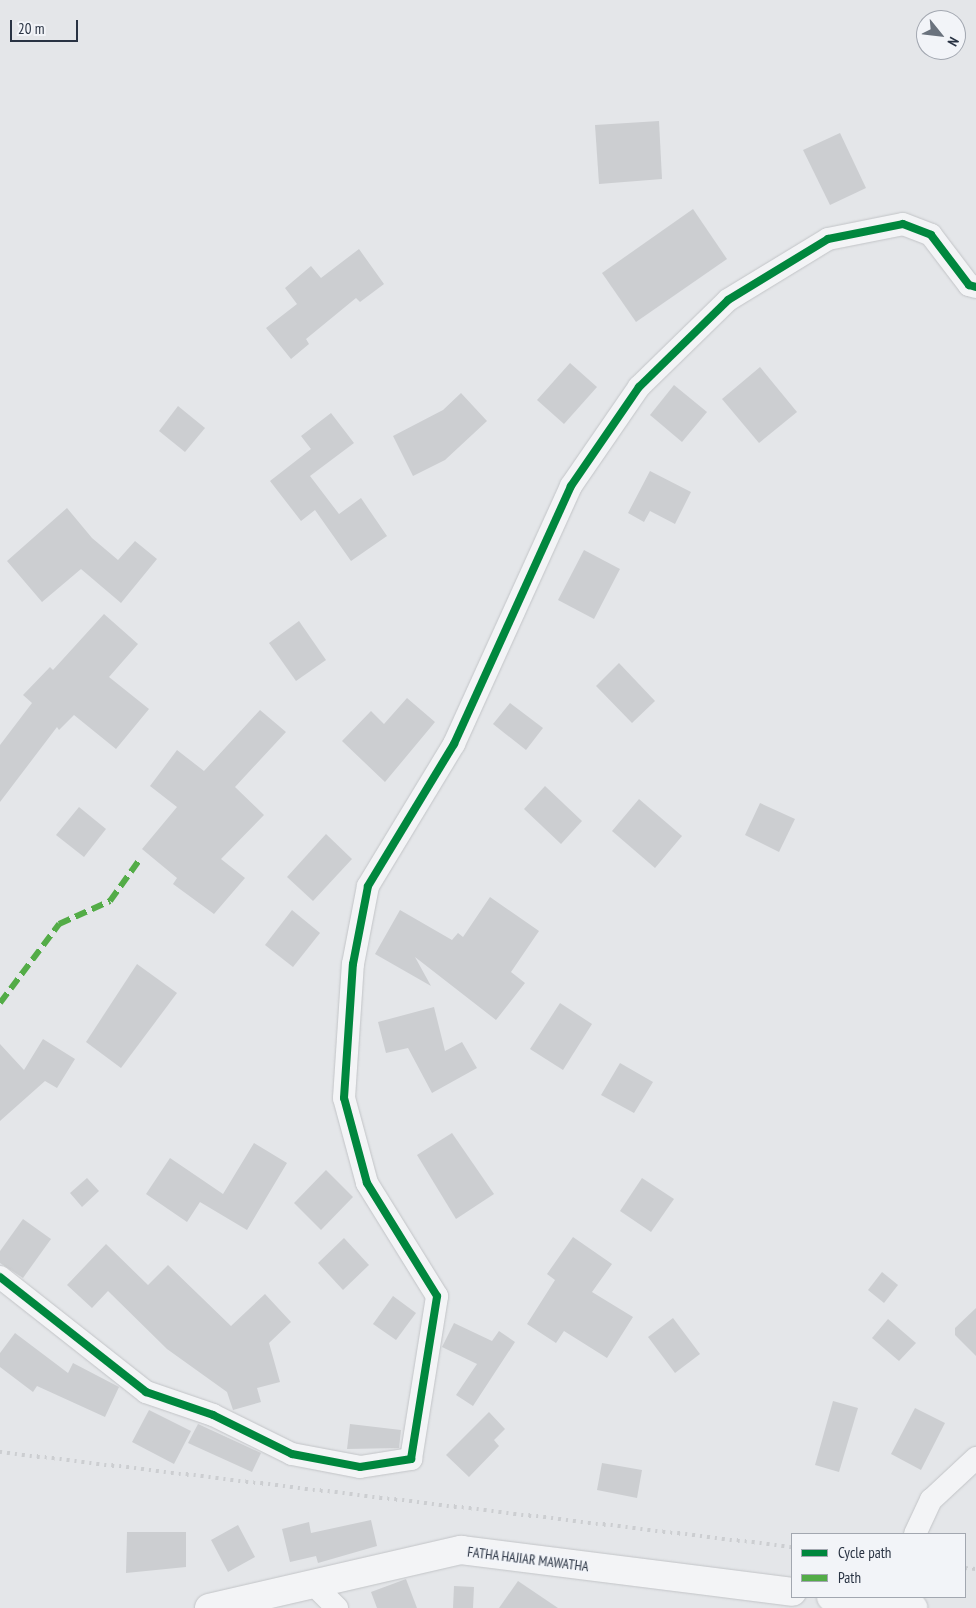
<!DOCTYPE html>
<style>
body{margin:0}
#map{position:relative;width:976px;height:1608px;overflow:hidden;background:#e4e6e9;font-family:"PT Sans Narrow",sans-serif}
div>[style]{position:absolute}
.building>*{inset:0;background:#ccced1}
.roads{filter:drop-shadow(0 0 1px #c2c4c7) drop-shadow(0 0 1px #c2c4c7)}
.minor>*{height:22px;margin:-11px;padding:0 11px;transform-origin:11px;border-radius:11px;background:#f3f4f6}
.tertiary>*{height:28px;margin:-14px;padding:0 14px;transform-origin:14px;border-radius:14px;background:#f3f4f6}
.rail>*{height:4px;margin-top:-2px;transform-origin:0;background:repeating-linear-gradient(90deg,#ccced1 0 2.5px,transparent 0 7.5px)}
.quiet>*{height:6px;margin-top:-3px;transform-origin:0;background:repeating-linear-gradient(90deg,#53ac47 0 12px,transparent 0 18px)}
.cycleway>*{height:8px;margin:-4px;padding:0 4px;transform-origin:4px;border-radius:4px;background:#00873e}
span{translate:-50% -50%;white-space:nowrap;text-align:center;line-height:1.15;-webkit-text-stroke:5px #f2f4f8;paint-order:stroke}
.street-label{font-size:14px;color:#293343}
.legend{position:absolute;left:791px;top:1533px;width:175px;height:65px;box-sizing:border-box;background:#f2f4f8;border:1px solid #a2a7b0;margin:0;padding:6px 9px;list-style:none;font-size:15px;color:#293343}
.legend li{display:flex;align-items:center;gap:10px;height:25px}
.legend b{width:25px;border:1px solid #a2a7b0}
.north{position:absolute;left:916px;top:10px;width:50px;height:50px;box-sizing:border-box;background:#f2f4f8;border:1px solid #a2a7b0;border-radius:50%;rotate:119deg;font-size:14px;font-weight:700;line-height:20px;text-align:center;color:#293343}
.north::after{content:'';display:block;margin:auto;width:18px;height:22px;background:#6a727d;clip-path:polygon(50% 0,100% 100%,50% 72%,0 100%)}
.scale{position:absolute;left:10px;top:20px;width:68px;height:22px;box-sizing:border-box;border:2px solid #293343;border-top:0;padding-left:6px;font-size:15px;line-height:18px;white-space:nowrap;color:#293343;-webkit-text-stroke:4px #f2f4f8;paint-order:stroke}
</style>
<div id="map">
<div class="building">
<i style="clip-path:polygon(659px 121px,662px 179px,599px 184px,595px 125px)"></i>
<i style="clip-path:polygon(840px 133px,866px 188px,830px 205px,803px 150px)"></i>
<i style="clip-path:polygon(693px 209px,727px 259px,636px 322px,602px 273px)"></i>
<i style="clip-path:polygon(359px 249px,384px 284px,360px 302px,356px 298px,306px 339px,309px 344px,291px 359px,266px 328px,297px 304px,285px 288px,311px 266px,321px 278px)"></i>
<i style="clip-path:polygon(570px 363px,597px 387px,564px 424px,537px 400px)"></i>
<i style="clip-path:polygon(760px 367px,797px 412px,759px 443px,722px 399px)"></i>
<i style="clip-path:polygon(674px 385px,707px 412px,682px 442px,650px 415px)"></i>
<i style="clip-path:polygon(461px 393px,487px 421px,445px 460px,413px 476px,393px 436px,443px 410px)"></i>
<i style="clip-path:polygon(178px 406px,205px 428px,185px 452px,159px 431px)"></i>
<i style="clip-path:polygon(331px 413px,354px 443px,310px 476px,339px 514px,361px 498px,387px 536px,351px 561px,315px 510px,301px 521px,270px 481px,311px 449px,301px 436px)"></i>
<i style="clip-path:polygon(650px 471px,691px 492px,675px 524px,650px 511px,644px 522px,628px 513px)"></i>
<i style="clip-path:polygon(67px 508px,92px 538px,118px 560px,135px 541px,157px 559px,121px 603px,81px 569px,42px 602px,7px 561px)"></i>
<i style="clip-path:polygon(584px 550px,620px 569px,594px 619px,558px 600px)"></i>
<i style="clip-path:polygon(104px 614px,138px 644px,109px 677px,149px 709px,116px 749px,74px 715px,59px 730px,57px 727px,0 802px,0 745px,32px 703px,23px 695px,50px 667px,53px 670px)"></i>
<i style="clip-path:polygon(299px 621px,326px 660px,296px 681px,269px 643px)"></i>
<i style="clip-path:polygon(619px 663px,655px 701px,632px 723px,596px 686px)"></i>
<i style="clip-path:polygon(407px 698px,435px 722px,385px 782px,342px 741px,371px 711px,384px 724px)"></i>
<i style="clip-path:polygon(510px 703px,543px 728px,526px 750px,493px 724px)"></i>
<i style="clip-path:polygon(260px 710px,286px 732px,235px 787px,264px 815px,221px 859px,245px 878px,214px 914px,173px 884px,177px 878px,142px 849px,177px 807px,150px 786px,177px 750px,204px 771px)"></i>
<i style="clip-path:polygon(545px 786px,582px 821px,561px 844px,524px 809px)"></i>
<i style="clip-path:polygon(639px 799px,682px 836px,655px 868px,612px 831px)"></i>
<i style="clip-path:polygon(760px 803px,795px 819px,779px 852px,745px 835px)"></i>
<i style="clip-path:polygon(79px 807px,106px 829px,84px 857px,56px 835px)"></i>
<i style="clip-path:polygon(326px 834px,352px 859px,313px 901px,287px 877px)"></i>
<i style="clip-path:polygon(490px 897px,539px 931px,511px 972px,525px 983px,496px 1020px,415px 957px,431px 986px,375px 954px,400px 910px,452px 940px,458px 933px,463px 937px)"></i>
<i style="clip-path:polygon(292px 910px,320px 933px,293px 967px,265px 945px)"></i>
<i style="clip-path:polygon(137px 964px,177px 993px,121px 1068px,86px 1042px)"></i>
<i style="clip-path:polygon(560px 1003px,592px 1024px,563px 1070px,530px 1049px)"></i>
<i style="clip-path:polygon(434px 1007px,445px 1051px,462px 1042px,477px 1068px,432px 1093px,408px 1048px,386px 1053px,378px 1022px)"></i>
<i style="clip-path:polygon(43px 1039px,75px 1059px,57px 1088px,45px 1081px,0 1121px,0 1044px,24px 1070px)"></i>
<i style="clip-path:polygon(620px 1063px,653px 1082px,634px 1113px,601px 1095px)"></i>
<i style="clip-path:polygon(452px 1133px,494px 1194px,456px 1219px,417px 1155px)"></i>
<i style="clip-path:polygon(254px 1143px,287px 1163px,247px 1230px,200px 1202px,187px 1222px,146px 1194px,170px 1158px,223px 1194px)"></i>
<i style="clip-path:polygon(326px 1170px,353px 1197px,321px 1230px,294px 1203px)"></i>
<i style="clip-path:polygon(87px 1178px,99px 1191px,82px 1207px,70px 1193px)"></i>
<i style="clip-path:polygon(642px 1178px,674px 1199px,651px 1232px,620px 1211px)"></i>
<i style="clip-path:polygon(23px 1219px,51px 1239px,23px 1278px,0 1263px,0 1251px)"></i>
<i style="clip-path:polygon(573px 1237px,612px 1264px,592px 1292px,633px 1317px,607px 1358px,564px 1331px,556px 1343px,527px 1324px,555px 1280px,547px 1274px)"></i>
<i style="clip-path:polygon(344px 1238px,369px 1265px,343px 1290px,318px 1263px)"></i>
<i style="clip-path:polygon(106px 1244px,148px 1285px,168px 1265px,231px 1326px,265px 1294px,291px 1322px,269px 1343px,280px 1382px,257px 1388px,261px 1402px,233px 1410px,227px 1392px,167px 1349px,108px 1291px,92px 1308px,67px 1285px)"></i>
<i style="clip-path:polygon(882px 1272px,898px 1285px,884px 1303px,868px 1290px)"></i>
<i style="clip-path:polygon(393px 1296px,416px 1313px,396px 1340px,373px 1324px)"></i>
<i style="clip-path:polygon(976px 1308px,976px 1356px,955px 1335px,955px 1328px)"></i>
<i style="clip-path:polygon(673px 1318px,700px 1354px,675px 1373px,648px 1337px)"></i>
<i style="clip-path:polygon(888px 1319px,916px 1343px,899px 1361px,872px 1338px)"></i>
<i style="clip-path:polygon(454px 1323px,492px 1341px,499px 1331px,515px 1342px,473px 1406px,456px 1395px,477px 1364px,442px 1347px)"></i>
<i style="clip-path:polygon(15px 1333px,68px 1373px,73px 1363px,119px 1387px,105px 1417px,37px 1386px,33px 1392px,0 1367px,0 1353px)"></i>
<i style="clip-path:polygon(833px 1401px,858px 1408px,839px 1472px,815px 1465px)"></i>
<i style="clip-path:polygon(915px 1408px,945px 1423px,921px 1470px,891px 1454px)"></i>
<i style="clip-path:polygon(149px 1410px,191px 1431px,174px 1464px,132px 1442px)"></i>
<i style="clip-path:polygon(489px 1412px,505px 1429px,494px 1440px,499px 1446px,469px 1477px,446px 1455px)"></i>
<i style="clip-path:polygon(198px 1424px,261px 1453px,252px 1472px,188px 1443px)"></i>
<i style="clip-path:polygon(350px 1424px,401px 1430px,399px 1448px,347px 1449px)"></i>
<i style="clip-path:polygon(602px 1463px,642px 1470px,637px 1498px,597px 1490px)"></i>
<i style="clip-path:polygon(371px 1520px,377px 1546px,318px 1563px,316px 1556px,290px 1562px,282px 1529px,309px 1522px,311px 1533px)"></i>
<i style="clip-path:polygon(238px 1525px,255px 1557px,228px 1572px,211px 1540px)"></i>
<i style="clip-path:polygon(127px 1532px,186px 1532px,186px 1567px,126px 1573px)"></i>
<i style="clip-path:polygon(406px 1579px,417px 1608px,377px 1608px,371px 1592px)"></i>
<i style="clip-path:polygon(518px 1581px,558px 1608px,499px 1608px)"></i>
<i style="clip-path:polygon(454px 1586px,474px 1587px,473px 1608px,453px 1608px)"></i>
</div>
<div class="roads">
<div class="minor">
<i style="left:0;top:1277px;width:186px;rotate:38.2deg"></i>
<i style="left:146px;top:1392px;width:71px;rotate:18.9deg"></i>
<i style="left:213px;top:1415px;width:88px;rotate:26.3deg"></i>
<i style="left:292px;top:1454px;width:69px;rotate:10.8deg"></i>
<i style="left:360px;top:1467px;width:52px;rotate:-8.9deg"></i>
<i style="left:411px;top:1459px;width:165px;rotate:-80.9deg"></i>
<i style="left:437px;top:1296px;width:133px;rotate:-121.8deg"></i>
<i style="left:367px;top:1183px;width:88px;rotate:-105.1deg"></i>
<i style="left:344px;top:1098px;width:134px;rotate:-86.2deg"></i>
<i style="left:353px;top:964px;width:79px;rotate:-79.1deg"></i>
<i style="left:368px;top:886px;width:166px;rotate:-58.8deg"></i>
<i style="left:454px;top:744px;width:283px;rotate:-65.6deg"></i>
<i style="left:571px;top:486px;width:120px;rotate:-55.5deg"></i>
<i style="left:639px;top:387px;width:124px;rotate:-44.3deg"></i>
<i style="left:728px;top:300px;width:117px;rotate:-31.4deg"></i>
<i style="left:828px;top:239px;width:76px;rotate:-11.3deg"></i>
<i style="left:903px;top:224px;width:30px;rotate:21deg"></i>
<i style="left:931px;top:235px;width:63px;rotate:52.8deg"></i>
<i style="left:969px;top:285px;width:7px;rotate:16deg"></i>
<i style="left:915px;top:1534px;width:38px;rotate:-65deg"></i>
<i style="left:931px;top:1500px;width:62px;rotate:-43deg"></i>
<i style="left:313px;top:1584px;width:34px;rotate:45deg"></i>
</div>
<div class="tertiary">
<i style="left:831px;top:1597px;width:83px;rotate:7.6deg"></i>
<i style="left:209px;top:1608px;width:259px;rotate:-13deg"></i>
<i style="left:461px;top:1550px;width:334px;rotate:7.2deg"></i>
</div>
</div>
<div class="rail">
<i style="left:0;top:1452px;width:798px;rotate:6.84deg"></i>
<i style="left:965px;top:1568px;width:11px;rotate:5deg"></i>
</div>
<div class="quiet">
<i style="left:0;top:1003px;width:99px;rotate:-53.2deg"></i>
<i style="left:59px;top:924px;width:56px;rotate:-24.3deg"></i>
<i style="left:110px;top:901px;width:52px;rotate:-54.5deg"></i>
</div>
<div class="cycleway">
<i style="left:0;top:1277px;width:186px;rotate:38.2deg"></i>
<i style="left:146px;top:1392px;width:71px;rotate:18.9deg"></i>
<i style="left:213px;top:1415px;width:88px;rotate:26.3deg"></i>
<i style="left:292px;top:1454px;width:69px;rotate:10.8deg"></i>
<i style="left:360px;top:1467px;width:52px;rotate:-8.9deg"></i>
<i style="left:411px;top:1459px;width:165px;rotate:-80.9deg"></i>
<i style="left:437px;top:1296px;width:133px;rotate:-121.8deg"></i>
<i style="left:367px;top:1183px;width:88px;rotate:-105.1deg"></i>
<i style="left:344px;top:1098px;width:134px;rotate:-86.2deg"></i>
<i style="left:353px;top:964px;width:79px;rotate:-79.1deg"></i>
<i style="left:368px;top:886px;width:166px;rotate:-58.8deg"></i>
<i style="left:454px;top:744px;width:283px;rotate:-65.6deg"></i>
<i style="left:571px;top:486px;width:120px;rotate:-55.5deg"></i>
<i style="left:639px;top:387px;width:124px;rotate:-44.3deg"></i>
<i style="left:728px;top:300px;width:117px;rotate:-31.4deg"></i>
<i style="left:828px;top:239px;width:76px;rotate:-11.3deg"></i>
<i style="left:903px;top:224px;width:30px;rotate:21deg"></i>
<i style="left:931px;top:235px;width:63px;rotate:52.8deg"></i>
<i style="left:969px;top:285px;width:7px;rotate:16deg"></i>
</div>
<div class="street-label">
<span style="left:528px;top:1559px;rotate:7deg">FATHA HAJIAR MAWATHA</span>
</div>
<ul class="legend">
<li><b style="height:6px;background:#00873e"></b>Cycle path</li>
<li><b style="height:6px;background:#53ac47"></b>Path</li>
</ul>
<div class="north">N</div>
<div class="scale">20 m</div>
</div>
